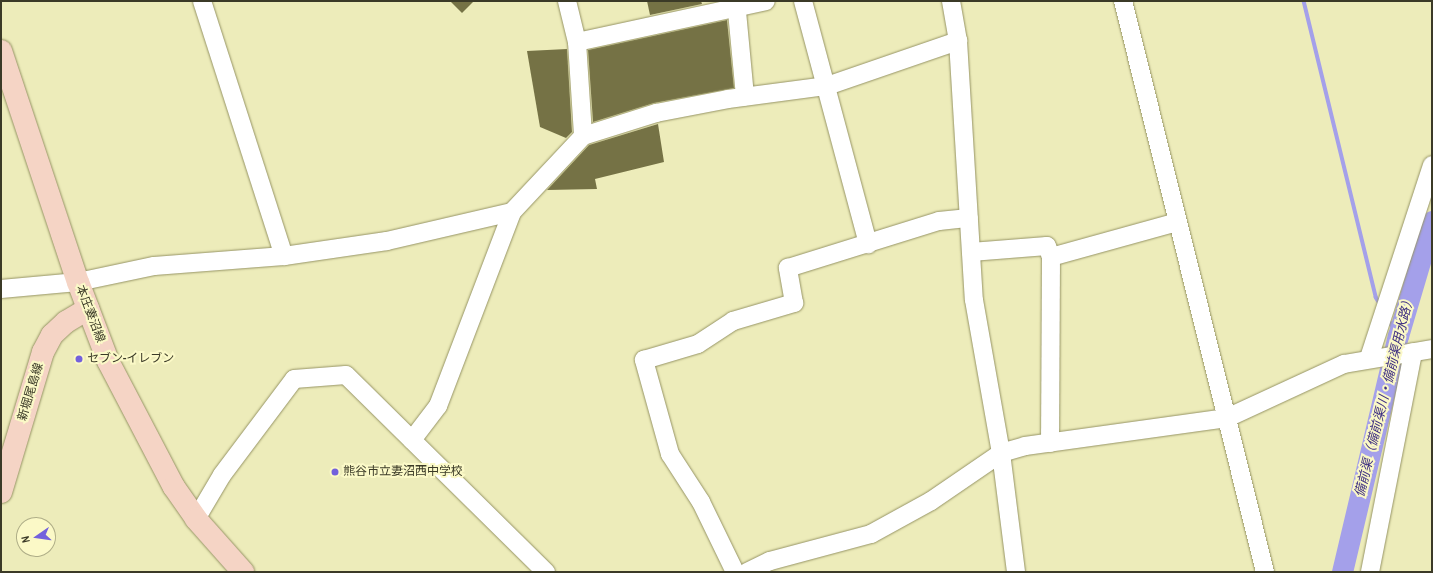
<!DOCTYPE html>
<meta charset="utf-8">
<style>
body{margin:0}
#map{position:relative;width:1433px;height:573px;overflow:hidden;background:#edecba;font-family:"Archivo Narrow","Noto Sans JP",sans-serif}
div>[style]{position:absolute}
.stream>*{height:3.5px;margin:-1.75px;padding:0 1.75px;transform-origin:1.75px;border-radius:1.75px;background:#a4a0ea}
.river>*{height:21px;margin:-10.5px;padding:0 10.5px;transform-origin:10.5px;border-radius:10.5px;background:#a4a0ea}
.building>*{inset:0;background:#757245}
.roads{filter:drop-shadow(0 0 1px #969465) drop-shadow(0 0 1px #969465)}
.minor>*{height:18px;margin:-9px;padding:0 9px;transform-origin:9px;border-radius:9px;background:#fff}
.major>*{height:22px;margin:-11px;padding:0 11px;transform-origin:11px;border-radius:11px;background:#f5d4c5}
.dots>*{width:11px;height:11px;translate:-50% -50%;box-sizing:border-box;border:2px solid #fbf9c7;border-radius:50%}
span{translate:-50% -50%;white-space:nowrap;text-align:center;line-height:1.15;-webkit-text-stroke:4px #fbf9c7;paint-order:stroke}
.street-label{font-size:12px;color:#3b3a27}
.poi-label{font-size:12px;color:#3b3a27}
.left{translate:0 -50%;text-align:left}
.water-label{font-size:13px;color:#3d2e82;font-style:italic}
.frame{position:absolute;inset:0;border:2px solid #3b3a27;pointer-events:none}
.north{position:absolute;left:16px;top:517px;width:40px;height:40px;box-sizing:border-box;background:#fbf9c7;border:1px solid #aead87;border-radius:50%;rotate:257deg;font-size:11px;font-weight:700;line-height:16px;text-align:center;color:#3b3a27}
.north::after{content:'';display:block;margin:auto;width:14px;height:18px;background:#7361dc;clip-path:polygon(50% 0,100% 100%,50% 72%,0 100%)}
</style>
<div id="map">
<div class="stream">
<i style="left:1304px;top:1px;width:305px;rotate:76.3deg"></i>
<i style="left:1376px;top:297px;width:8px;rotate:60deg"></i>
<i style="left:1388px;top:318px;width:21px;rotate:61deg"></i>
</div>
<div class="river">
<i style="left:1342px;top:572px;width:243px;rotate:-76.7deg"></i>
<i style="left:1398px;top:336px;width:120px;rotate:-73.5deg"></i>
</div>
<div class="building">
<i style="clip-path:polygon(450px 1px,474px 1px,462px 13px)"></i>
<i style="clip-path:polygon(647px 1px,701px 1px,702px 4px,650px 15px)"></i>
<i style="clip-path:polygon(727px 20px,734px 88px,654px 103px,593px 122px,588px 50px)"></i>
<i style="clip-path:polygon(567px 49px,572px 132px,566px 138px,540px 127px,527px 51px)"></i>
<i style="clip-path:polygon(658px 124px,664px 162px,595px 179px,597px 189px,547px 190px,589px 145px)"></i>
</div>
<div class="roads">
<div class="minor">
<i style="left:202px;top:1px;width:268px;rotate:72.2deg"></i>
<i style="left:567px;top:1px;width:42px;rotate:76.3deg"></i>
<i style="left:577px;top:42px;width:94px;rotate:86.3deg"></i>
<i style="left:736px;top:1px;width:96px;rotate:84.6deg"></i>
<i style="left:803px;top:1px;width:252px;rotate:75deg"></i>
<i style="left:951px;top:1px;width:41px;rotate:80.1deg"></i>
<i style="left:958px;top:41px;width:259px;rotate:86.5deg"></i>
<i style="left:974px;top:300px;width:155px;rotate:80deg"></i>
<i style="left:1001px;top:453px;width:120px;rotate:82.8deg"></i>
<i style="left:1123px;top:1px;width:588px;rotate:76.03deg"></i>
<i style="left:577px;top:42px;width:193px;rotate:-12.2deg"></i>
<i style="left:971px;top:252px;width:76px;rotate:-4.5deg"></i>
<i style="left:1047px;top:246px;width:12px;rotate:70deg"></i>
<i style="left:1051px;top:257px;width:186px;rotate:90.3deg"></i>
<i style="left:1051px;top:257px;width:131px;rotate:-15.5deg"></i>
<i style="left:1px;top:289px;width:77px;rotate:-5.2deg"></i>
<i style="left:78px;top:282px;width:78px;rotate:-11.9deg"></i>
<i style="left:154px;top:266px;width:130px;rotate:-4.4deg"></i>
<i style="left:284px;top:256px;width:104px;rotate:-8.3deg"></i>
<i style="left:387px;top:241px;width:128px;rotate:-13.1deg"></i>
<i style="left:1369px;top:358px;width:203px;rotate:-71.9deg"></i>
<i style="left:412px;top:440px;width:43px;rotate:-52.6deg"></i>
<i style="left:438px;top:406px;width:208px;rotate:-69.1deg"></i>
<i style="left:512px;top:212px;width:104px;rotate:-46.9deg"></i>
<i style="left:583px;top:136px;width:77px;rotate:-17.5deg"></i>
<i style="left:656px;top:113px;width:73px;rotate:-11deg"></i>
<i style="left:728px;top:99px;width:100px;rotate:-7.5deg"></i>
<i style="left:827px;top:86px;width:139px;rotate:-19deg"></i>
<i style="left:196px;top:519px;width:51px;rotate:-59.4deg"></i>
<i style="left:222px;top:475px;width:120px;rotate:-53.1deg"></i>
<i style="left:294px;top:379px;width:52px;rotate:-4.4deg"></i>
<i style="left:346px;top:375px;width:281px;rotate:44.6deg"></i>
<i style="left:735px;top:572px;width:78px;rotate:-115.9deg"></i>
<i style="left:701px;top:502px;width:57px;rotate:-122.9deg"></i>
<i style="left:670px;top:454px;width:98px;rotate:-105.5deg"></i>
<i style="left:644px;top:360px;width:56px;rotate:-16.5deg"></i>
<i style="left:698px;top:344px;width:42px;rotate:-33.3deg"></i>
<i style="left:733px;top:321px;width:64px;rotate:-16.4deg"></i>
<i style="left:794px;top:303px;width:36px;rotate:-100deg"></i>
<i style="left:788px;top:268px;width:158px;rotate:-17.3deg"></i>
<i style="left:939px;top:221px;width:30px;rotate:-6deg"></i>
<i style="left:747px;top:572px;width:25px;rotate:-26deg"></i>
<i style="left:770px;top:561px;width:105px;rotate:-15deg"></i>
<i style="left:871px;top:534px;width:68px;rotate:-28.8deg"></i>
<i style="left:931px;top:501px;width:85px;rotate:-34.4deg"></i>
<i style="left:1001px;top:453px;width:25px;rotate:-16deg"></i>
<i style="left:1025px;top:446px;width:204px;rotate:-7.9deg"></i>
<i style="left:1227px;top:418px;width:129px;rotate:-24.8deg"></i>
<i style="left:1344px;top:364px;width:89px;rotate:-9.7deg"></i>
<i style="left:1370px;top:572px;width:224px;rotate:-78.9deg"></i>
</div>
<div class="major">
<i style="left:1px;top:51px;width:243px;rotate:71.6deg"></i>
<i style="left:78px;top:282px;width:85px;rotate:69.2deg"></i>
<i style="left:108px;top:361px;width:142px;rotate:62.4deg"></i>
<i style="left:174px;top:487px;width:39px;rotate:55deg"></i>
<i style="left:196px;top:519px;width:71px;rotate:48.4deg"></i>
<i style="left:1px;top:492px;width:146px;rotate:-73.3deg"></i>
<i style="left:43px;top:352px;width:19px;rotate:-62deg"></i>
<i style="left:52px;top:335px;width:19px;rotate:-43deg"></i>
<i style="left:66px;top:322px;width:26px;rotate:-31deg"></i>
</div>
</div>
<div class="dots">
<i style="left:79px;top:359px;background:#7361dc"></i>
<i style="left:335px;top:472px;background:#7361dc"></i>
</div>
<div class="street-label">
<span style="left:90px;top:314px;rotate:69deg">本庄妻沼線</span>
<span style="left:31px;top:392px;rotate:-73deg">新堀尾島線</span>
</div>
<div class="poi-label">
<span class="left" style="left:87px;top:359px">セブン-イレブン</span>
<span class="left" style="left:343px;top:472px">熊谷市立妻沼西中学校</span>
</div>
<div class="water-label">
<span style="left:1385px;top:396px;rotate:-76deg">備前渠（備前渠川・備前渠用水路）</span>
</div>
<div class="frame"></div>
<div class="north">N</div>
</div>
